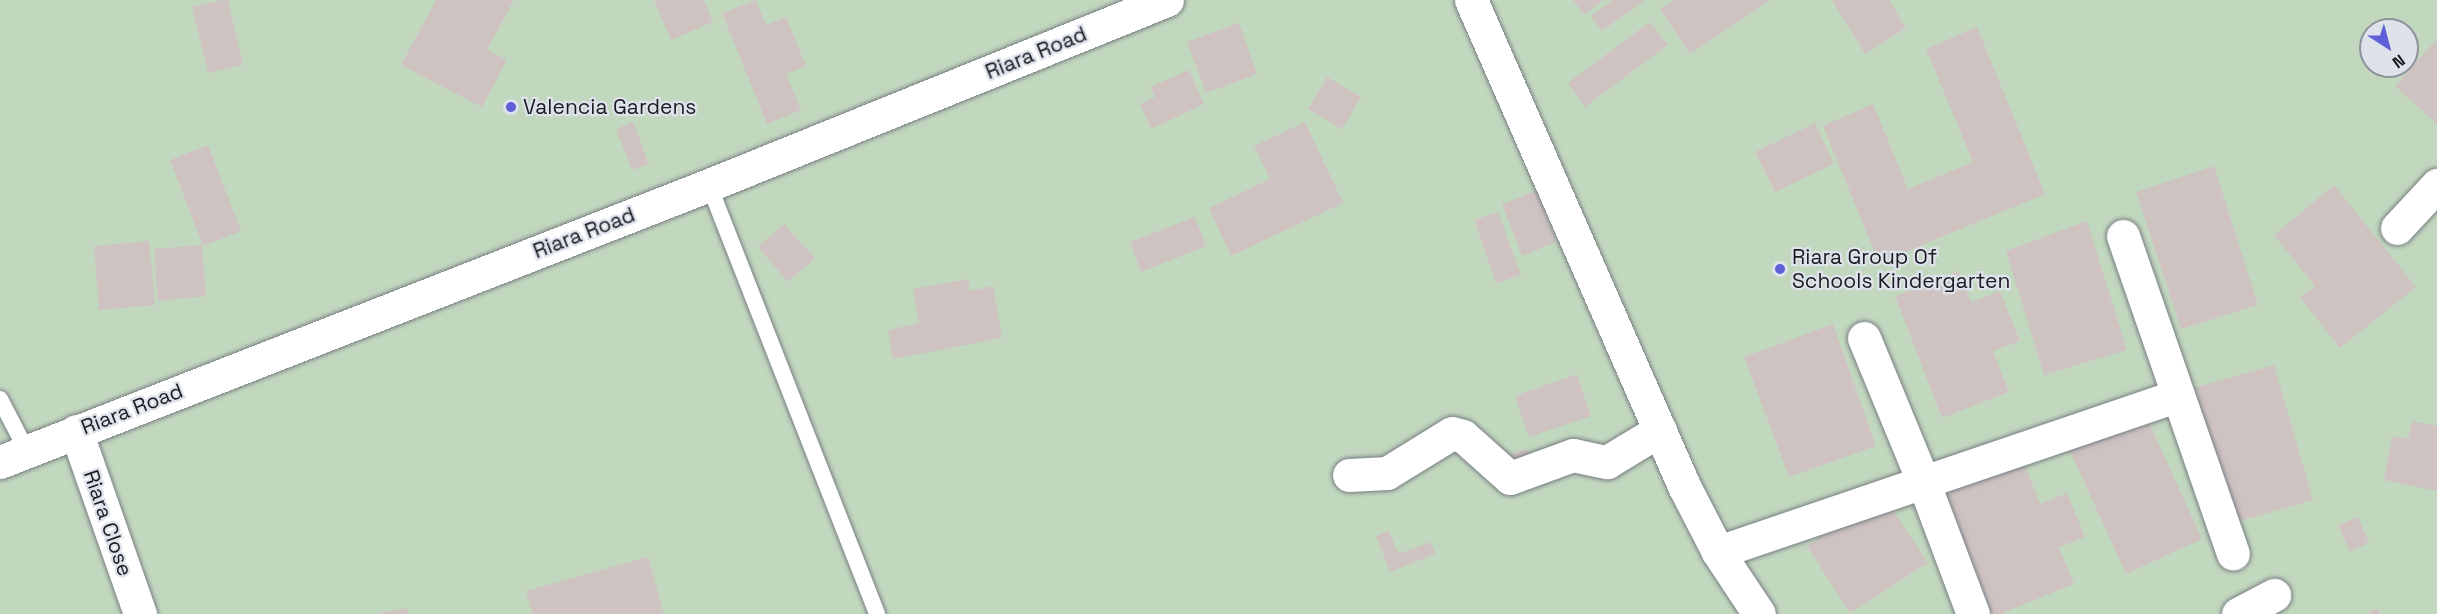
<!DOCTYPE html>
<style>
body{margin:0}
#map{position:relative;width:2437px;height:614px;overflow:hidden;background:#dde2eb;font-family:"Space Grotesk",sans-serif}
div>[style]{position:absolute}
.green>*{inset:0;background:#c2d8be}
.building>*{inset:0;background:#cec3c1}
.roads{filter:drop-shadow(0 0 2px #797e85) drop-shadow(0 0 2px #797e85)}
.lane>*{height:16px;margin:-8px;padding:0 8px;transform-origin:8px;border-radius:8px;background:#fff}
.street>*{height:33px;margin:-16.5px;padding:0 16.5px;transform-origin:16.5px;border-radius:16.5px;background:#fff}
.secondary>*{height:33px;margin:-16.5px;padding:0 16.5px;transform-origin:16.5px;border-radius:16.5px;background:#fff}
.dots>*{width:16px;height:16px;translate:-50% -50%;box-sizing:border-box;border:3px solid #dde2eb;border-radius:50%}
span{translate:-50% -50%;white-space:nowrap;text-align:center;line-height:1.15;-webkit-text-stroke:4.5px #dde2eb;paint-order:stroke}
.street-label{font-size:21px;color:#1b1c1f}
.poi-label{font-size:21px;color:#1b1c1f}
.left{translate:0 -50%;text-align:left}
.north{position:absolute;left:2359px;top:18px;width:60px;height:60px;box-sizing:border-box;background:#dde2eb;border:2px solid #8f9399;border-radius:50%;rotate:144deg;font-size:16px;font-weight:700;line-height:24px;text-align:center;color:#1b1c1f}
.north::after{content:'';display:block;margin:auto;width:21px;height:27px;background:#5f5fd7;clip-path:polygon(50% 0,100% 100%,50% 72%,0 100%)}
</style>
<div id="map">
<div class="green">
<i style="clip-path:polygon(evenodd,0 0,2437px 0,2437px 614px,0 614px,0 0,2371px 30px,2407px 30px,2407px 66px,2371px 66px,2371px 30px)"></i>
</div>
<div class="building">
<i style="clip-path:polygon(222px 0,228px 0,243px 65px,208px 73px,192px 7px)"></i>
<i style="clip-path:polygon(436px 0,514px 0,487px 50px,507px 60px,482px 107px,401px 65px)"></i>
<i style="clip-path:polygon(654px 0,704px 0,713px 22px,671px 40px)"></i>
<i style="clip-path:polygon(756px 0,766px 25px,786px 17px,806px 66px,786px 74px,801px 110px,767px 124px,722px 13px)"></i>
<i style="clip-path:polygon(1573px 0,1603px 0,1584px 15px)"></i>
<i style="clip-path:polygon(1613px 0,1645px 0,1602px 31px,1591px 16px)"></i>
<i style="clip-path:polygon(1674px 0,1770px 0,1690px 54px,1660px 9px)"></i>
<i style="clip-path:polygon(1832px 0,1889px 0,1906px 28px,1865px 54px)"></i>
<i style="clip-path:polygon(1650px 22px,1668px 45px,1585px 107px,1568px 83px)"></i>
<i style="clip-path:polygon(1239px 23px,1257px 74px,1206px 93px,1187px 42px)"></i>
<i style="clip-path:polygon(1977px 27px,2045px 194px,1879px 263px,1823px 126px,1873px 104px,1908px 189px,1973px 162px,1926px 49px)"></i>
<i style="clip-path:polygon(2435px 41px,2437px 42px,2437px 124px,2395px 86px)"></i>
<i style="clip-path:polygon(1189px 70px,1204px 104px,1151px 129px,1140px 104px,1155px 97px,1150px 87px)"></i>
<i style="clip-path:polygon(1327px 77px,1361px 97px,1342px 129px,1308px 109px)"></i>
<i style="clip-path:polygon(633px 122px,649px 164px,632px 170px,616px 129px)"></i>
<i style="clip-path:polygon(1305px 122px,1343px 203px,1231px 256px,1209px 208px,1270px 179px,1254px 146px)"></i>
<i style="clip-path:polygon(1815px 123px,1834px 164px,1775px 192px,1755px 152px)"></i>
<i style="clip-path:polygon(208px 145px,241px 231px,203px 246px,170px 160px)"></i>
<i style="clip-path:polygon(2214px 166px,2258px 305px,2181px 329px,2136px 192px)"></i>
<i style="clip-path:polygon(2334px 185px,2416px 287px,2340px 348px,2300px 297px,2315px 286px,2274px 235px)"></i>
<i style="clip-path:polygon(1537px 191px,1556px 242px,1522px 256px,1502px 204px)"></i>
<i style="clip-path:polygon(1498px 212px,1521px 275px,1496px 283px,1474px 220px)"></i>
<i style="clip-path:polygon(1195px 217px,1206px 246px,1141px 272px,1130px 242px)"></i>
<i style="clip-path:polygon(2087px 221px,2127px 350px,2044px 375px,2006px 251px)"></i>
<i style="clip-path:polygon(784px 224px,815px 258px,788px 282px,758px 247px)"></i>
<i style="clip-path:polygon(149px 241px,155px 305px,99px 310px,94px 246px)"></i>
<i style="clip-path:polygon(202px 245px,206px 296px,158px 301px,154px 249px)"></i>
<i style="clip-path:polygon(1959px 271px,1971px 302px,2000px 291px,2020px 341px,1993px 351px,2009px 392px,1942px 418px,1895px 296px)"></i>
<i style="clip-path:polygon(968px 279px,970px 291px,993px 286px,1002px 338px,893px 359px,888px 330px,919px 323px,913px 289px)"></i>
<i style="clip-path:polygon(1833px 324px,1876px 446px,1789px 477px,1744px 357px)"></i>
<i style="clip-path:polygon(2274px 365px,2313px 500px,2233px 523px,2194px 388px)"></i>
<i style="clip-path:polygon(1577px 374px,1591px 416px,1529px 437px,1515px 396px)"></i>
<i style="clip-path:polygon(2142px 407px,2202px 539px,2126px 574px,2066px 442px)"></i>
<i style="clip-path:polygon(2412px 421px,2437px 426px,2437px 491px,2384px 480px,2392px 436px,2408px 439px)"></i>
<i style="clip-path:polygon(1526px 449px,1534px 461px,1515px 467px,1507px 456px)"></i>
<i style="clip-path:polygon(2021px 455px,2040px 504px,2067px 493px,2085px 537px,2059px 547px,2074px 584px,2000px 614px,1992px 614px,1941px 487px)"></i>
<i style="clip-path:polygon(1884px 497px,1928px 563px,1850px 613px,1807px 546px)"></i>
<i style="clip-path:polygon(2358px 517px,2369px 543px,2350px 552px,2338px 525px)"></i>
<i style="clip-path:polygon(1389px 531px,1398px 554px,1431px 542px,1435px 554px,1390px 572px,1376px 536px)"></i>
<i style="clip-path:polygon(648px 557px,664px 614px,532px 614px,526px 591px)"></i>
<i style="clip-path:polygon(407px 608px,408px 614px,379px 614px,379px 613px)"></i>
<i style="clip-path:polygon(2377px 608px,2380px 614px,2367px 614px)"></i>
</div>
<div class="roads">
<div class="lane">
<i style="left:709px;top:185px;width:461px;rotate:68.6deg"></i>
<i style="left:0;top:399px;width:59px;rotate:62.6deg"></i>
</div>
<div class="street">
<i style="left:1471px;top:0;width:531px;rotate:66.33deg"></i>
<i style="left:1684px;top:486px;width:74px;rotate:62.7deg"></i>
<i style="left:1718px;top:552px;width:486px;rotate:-18.8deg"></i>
<i style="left:2397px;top:228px;width:59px;rotate:-47.1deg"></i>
<i style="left:2123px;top:236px;width:336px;rotate:70.9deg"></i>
<i style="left:1864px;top:338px;width:155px;rotate:67.6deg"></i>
<i style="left:1923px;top:481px;width:142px;rotate:69.4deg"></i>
<i style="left:76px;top:431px;width:194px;rotate:70.7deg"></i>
<i style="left:1349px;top:475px;width:38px;rotate:-3deg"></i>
<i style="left:1387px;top:473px;width:76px;rotate:-31.6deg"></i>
<i style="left:1452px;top:433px;width:11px;rotate:15deg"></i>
<i style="left:1463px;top:436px;width:63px;rotate:41.8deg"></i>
<i style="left:1510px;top:478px;width:67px;rotate:-20.1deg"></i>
<i style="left:1573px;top:455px;width:35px;rotate:12deg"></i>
<i style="left:1607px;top:462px;width:62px;rotate:-31.1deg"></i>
<i style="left:1718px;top:552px;width:74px;rotate:56.5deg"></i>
<i style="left:2238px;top:614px;width:41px;rotate:-27.8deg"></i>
</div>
<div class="secondary">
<i style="left:0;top:462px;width:761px;rotate:-21.34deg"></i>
<i style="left:709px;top:185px;width:494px;rotate:-22deg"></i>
</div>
</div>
<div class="dots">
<i style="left:511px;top:107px;background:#5f5fd7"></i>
<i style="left:1780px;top:269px;background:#5f5fd7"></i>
</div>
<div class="street-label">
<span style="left:1036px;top:53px;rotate:-22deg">Riara Road</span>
<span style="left:584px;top:233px;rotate:-21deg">Riara Road</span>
<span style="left:132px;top:409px;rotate:-21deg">Riara Road</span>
<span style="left:108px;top:523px;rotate:71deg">Riara Close</span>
</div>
<div class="poi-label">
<span class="left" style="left:523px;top:107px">Valencia Gardens</span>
<span class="left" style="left:1792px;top:269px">Riara Group Of<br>Schools Kindergarten</span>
</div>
<div class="north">N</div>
</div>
